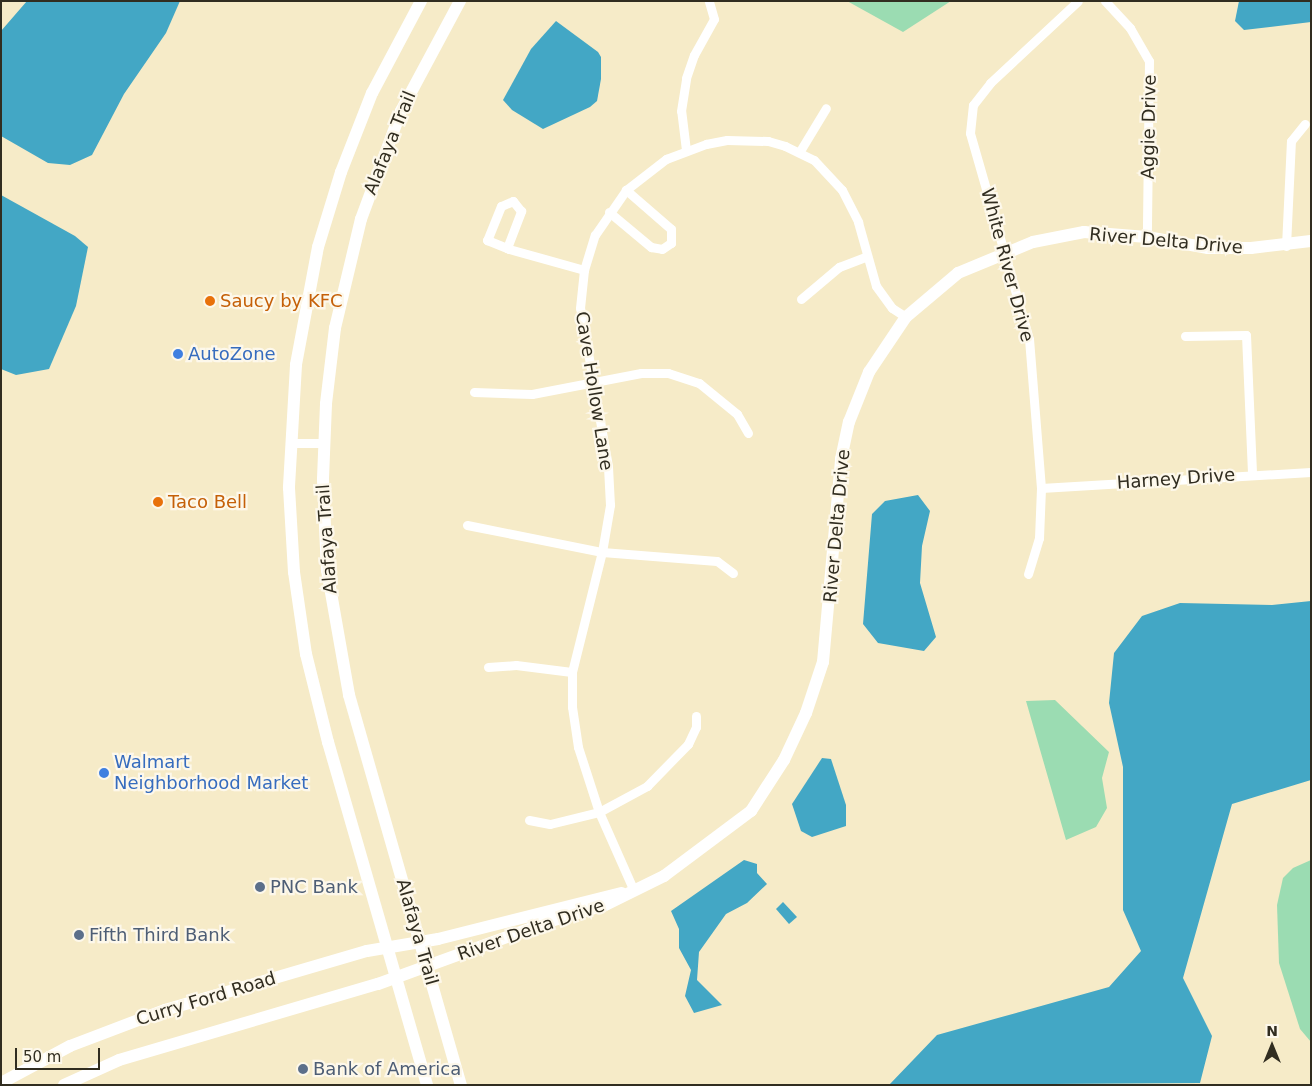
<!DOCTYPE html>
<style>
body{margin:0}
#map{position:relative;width:1312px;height:1086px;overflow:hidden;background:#f6ebc8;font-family:"DejaVu Sans",sans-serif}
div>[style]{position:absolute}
.green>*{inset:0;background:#9bdcb2}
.water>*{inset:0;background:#43a7c5}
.street>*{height:9px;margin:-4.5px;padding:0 4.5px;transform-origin:4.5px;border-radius:4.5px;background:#fff}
.secondary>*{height:12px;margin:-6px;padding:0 6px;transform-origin:6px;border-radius:6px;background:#fff}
.dots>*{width:14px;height:14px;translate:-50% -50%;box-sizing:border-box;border:2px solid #fdf8eb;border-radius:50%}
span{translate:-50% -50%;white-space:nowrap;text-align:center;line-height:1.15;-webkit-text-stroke:4.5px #fdf8eb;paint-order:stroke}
.street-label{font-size:18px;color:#312d20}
.food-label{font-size:18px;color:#c56008}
.left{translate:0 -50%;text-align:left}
.shop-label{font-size:18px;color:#366cbe}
.service-label{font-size:18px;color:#4e5e75}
.frame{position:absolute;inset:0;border:2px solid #312d20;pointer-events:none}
.north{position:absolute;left:1247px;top:1021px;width:50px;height:50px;-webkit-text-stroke:4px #fdf8eb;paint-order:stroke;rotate:0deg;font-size:14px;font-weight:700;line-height:20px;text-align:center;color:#312d20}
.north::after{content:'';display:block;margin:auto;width:18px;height:22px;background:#312d20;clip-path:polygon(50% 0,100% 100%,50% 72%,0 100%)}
.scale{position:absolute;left:15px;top:1048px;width:85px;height:22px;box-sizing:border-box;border:2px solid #312d20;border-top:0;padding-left:6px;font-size:15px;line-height:18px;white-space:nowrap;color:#312d20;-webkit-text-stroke:4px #fdf8eb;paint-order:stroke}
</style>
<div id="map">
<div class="green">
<i style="clip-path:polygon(847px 1px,951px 1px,903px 32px)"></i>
<i style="clip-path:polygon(1055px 700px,1109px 752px,1102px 778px,1107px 808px,1096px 827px,1066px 840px,1026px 701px)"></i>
<i style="clip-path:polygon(1311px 860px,1311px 1042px,1300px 1029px,1279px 963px,1277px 905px,1283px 878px,1293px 868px)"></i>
</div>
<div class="water">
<i style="clip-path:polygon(27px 1px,180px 1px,166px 33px,124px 94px,92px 155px,70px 165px,48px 163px,1px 136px,1px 31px)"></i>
<i style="clip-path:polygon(1239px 1px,1311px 1px,1311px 22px,1244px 30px,1235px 21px)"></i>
<i style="clip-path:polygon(556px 21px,598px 52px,601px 57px,601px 79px,597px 101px,590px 107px,543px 129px,512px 110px,503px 100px,531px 49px)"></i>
<i style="clip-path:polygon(1px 195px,75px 236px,88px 247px,76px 306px,49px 369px,16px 375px,1px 369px)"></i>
<i style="clip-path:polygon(918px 495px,930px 511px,922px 546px,920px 583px,936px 637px,924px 651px,878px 643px,863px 624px,872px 514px,885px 501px)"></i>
<i style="clip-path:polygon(1311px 601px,1311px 780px,1232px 804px,1183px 978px,1212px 1036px,1200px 1083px,889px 1085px,937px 1035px,1109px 987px,1141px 951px,1123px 910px,1123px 767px,1109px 703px,1114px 653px,1142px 616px,1180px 603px,1272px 605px)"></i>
<i style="clip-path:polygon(822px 758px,831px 759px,846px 805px,846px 826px,812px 837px,801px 831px,792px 804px)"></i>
<i style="clip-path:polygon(744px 860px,757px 864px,757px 873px,767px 884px,747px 903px,726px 914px,699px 952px,697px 980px,722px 1005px,694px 1013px,685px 996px,691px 970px,679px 948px,679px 929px,671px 911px)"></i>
<i style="clip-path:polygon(783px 902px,797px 917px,789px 924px,776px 909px)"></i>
</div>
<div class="street">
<i style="left:1105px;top:1px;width:37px;rotate:47deg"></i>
<i style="left:1130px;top:28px;width:38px;rotate:60deg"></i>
<i style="left:1149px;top:61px;width:176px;rotate:90.7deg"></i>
<i style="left:686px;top:150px;width:39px;rotate:-97deg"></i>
<i style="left:681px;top:111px;width:33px;rotate:-81deg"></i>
<i style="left:686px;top:78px;width:24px;rotate:-71deg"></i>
<i style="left:694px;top:55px;width:41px;rotate:-60.9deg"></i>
<i style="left:714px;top:19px;width:19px;rotate:-106deg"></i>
<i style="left:800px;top:151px;width:50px;rotate:-58.8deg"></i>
<i style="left:609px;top:212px;width:55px;rotate:39.8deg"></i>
<i style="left:651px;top:247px;width:11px;rotate:10deg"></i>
<i style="left:662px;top:249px;width:11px;rotate:-34deg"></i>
<i style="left:671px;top:243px;width:14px;rotate:-90deg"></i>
<i style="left:671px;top:229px;width:60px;rotate:-139.1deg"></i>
<i style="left:1286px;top:246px;width:105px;rotate:-87.3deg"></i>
<i style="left:1291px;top:141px;width:22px;rotate:-51deg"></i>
<i style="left:507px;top:248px;width:40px;rotate:-69deg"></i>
<i style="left:521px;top:211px;width:13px;rotate:-129deg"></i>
<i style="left:513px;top:201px;width:13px;rotate:157deg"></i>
<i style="left:501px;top:206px;width:37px;rotate:112deg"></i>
<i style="left:487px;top:240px;width:22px;rotate:22deg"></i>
<i style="left:507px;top:248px;width:2px;rotate:27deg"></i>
<i style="left:509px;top:249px;width:78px;rotate:15.6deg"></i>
<i style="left:801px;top:299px;width:50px;rotate:-40.1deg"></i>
<i style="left:839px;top:267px;width:30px;rotate:-21deg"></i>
<i style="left:1185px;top:336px;width:61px;rotate:-0.9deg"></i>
<i style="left:1246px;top:335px;width:140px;rotate:87.5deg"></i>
<i style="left:474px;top:392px;width:58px;rotate:2deg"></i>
<i style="left:532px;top:394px;width:111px;rotate:-10.9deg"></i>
<i style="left:641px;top:373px;width:27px"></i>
<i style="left:668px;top:373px;width:33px;rotate:18deg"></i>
<i style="left:699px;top:383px;width:49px;rotate:39.2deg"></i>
<i style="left:737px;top:414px;width:22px;rotate:60deg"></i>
<i style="left:290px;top:443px;width:33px"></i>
<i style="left:1041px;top:488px;width:270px;rotate:-3.4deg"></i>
<i style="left:467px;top:525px;width:138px;rotate:11.3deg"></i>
<i style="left:602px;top:552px;width:115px;rotate:4.5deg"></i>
<i style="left:717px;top:561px;width:20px;rotate:37deg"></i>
<i style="left:1028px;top:574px;width:38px;rotate:-73deg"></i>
<i style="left:1039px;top:538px;width:50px;rotate:-87.7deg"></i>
<i style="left:1041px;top:488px;width:149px;rotate:-94.6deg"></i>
<i style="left:1029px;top:339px;width:214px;rotate:-106deg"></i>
<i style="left:970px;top:133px;width:28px;rotate:-84deg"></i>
<i style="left:973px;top:105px;width:28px;rotate:-52deg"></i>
<i style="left:990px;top:83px;width:120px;rotate:-43deg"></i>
<i style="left:488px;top:667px;width:28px;rotate:-4deg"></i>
<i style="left:516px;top:665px;width:56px;rotate:7.1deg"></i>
<i style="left:529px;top:820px;width:21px;rotate:11deg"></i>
<i style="left:550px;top:824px;width:50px;rotate:-13.8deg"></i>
<i style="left:599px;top:812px;width:55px;rotate:-28.4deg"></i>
<i style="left:647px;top:786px;width:59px;rotate:-45.7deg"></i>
<i style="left:688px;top:744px;width:19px;rotate:-65deg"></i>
<i style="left:696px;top:727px;width:11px;rotate:-90deg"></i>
<i style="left:634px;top:891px;width:86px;rotate:-113.9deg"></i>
<i style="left:599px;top:812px;width:68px;rotate:-107.9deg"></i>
<i style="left:578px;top:747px;width:40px;rotate:-98.5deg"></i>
<i style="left:572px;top:707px;width:35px;rotate:-90deg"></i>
<i style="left:572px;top:672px;width:124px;rotate:-76deg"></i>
<i style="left:602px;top:552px;width:48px;rotate:-80.3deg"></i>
<i style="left:610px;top:505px;width:39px;rotate:-93deg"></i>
<i style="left:608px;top:466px;width:160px;rotate:-100deg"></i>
<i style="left:580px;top:308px;width:38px;rotate:-84deg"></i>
<i style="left:584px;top:270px;width:37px;rotate:-73deg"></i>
<i style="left:595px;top:235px;width:55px;rotate:-55.4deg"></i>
<i style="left:626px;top:190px;width:51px;rotate:-37.8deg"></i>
<i style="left:666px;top:159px;width:43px;rotate:-20.6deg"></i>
<i style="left:706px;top:144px;width:21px;rotate:-11deg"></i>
<i style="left:727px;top:140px;width:41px;rotate:1.4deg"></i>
<i style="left:768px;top:141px;width:18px;rotate:16deg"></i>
<i style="left:785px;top:146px;width:32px;rotate:26deg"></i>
<i style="left:814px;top:160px;width:41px;rotate:47deg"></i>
<i style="left:842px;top:190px;width:36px;rotate:63deg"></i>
<i style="left:858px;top:222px;width:66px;rotate:74.3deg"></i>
<i style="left:876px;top:286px;width:27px;rotate:54deg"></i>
<i style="left:892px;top:308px;width:17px;rotate:33deg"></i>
</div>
<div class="secondary">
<i style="left:421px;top:1px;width:104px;rotate:118deg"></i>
<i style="left:372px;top:93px;width:85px;rotate:111.4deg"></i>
<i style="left:341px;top:172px;width:78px;rotate:107deg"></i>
<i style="left:318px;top:247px;width:120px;rotate:100.6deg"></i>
<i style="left:296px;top:365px;width:123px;rotate:93.3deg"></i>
<i style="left:289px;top:488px;width:84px;rotate:86.6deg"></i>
<i style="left:294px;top:572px;width:83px;rotate:81.7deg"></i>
<i style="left:306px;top:654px;width:91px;rotate:76deg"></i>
<i style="left:328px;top:742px;width:357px;rotate:73.9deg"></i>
<i style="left:460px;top:1px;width:125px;rotate:118.2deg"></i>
<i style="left:401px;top:111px;width:115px;rotate:110.3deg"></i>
<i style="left:361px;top:219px;width:112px;rotate:103.4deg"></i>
<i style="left:335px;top:328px;width:77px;rotate:96.8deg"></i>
<i style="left:326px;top:404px;width:76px;rotate:92.3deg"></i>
<i style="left:323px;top:480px;width:90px;rotate:87.5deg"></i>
<i style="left:327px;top:570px;width:127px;rotate:80deg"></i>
<i style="left:349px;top:695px;width:406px;rotate:74deg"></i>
<i style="left:1px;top:1083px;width:78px;rotate:-28.2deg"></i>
<i style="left:70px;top:1046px;width:102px;rotate:-20.8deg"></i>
<i style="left:165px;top:1010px;width:210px;rotate:-16.3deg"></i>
<i style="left:367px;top:951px;width:72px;rotate:-9.6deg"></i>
<i style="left:438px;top:939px;width:189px;rotate:-14.1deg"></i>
<i style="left:64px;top:1085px;width:60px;rotate:-24.4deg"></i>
<i style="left:119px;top:1060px;width:270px;rotate:-16.4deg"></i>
<i style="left:378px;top:984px;width:184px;rotate:-20deg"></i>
<i style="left:551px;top:921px;width:56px;rotate:-16.5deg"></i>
<i style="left:605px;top:905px;width:66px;rotate:-26.2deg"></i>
<i style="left:664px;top:876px;width:109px;rotate:-36.8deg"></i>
<i style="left:751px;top:811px;width:61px;rotate:-57.1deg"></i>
<i style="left:784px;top:760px;width:52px;rotate:-64.9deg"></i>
<i style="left:806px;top:713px;width:54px;rotate:-71.6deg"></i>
<i style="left:823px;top:662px;width:204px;rotate:-84.9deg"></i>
<i style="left:841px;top:459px;width:38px;rotate:-78deg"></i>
<i style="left:849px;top:422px;width:54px;rotate:-68.2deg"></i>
<i style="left:869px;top:372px;width:66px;rotate:-56.1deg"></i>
<i style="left:906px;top:317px;width:68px;rotate:-40.2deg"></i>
<i style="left:958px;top:273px;width:81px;rotate:-22.5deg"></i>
<i style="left:1033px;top:242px;width:52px;rotate:-11.1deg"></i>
<i style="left:1084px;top:232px;width:63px;rotate:4.5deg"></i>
<i style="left:1147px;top:237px;width:62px;rotate:10.2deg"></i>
<i style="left:1208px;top:248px;width:43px"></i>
<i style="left:1251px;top:248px;width:60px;rotate:-6.7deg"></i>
</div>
<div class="dots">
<i style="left:210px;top:301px;background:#e8710a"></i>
<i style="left:178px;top:354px;background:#3f7fe0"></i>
<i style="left:158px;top:502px;background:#e8710a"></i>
<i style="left:104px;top:773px;background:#3f7fe0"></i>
<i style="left:260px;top:887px;background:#5c6f8a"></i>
<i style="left:79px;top:935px;background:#5c6f8a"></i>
<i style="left:303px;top:1069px;background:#5c6f8a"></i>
</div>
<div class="street-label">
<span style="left:1149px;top:127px;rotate:-89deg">Aggie Drive</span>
<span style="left:390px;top:143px;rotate:-68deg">Alafaya Trail</span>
<span style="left:1166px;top:241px;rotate:5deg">River Delta Drive</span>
<span style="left:1007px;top:265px;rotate:75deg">White River Drive</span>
<span style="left:594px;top:391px;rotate:81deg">Cave Hollow Lane</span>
<span style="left:1176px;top:479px;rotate:-4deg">Harney Drive</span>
<span style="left:837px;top:526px;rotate:-85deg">River Delta Drive</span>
<span style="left:327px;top:539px;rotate:-94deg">Alafaya Trail</span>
<span style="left:531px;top:930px;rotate:-19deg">River Delta Drive</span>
<span style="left:417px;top:932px;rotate:74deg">Alafaya Trail</span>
<span style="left:206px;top:999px;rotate:-17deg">Curry Ford Road</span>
</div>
<div class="food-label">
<span class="left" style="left:220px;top:301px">Saucy by KFC</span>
<span class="left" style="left:168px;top:502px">Taco Bell</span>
</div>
<div class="shop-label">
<span class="left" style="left:188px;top:354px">AutoZone</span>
<span class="left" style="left:114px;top:773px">Walmart<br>Neighborhood Market</span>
</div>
<div class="service-label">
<span class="left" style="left:270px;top:887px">PNC Bank</span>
<span class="left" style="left:89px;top:935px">Fifth Third Bank</span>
<span class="left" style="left:313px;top:1069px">Bank of America</span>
</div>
<div class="frame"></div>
<div class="north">N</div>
<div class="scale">50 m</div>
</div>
